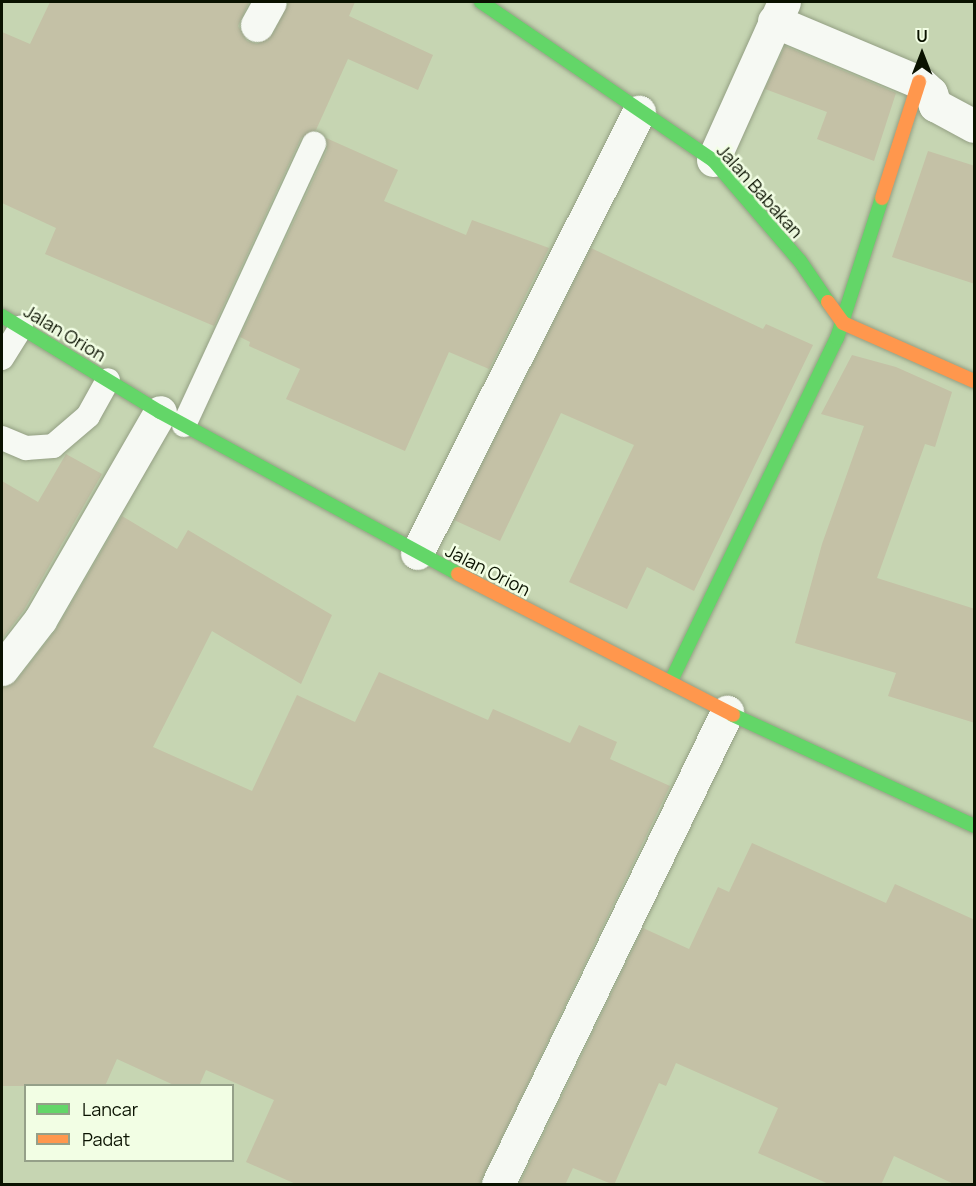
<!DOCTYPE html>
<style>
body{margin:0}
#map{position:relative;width:976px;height:1186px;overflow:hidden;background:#c6d5b2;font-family:Manrope,sans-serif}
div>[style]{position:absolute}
.building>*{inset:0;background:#c4c1a6}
.roads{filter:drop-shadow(0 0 2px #939f83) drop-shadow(0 0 2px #939f83)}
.lane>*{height:24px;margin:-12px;padding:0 12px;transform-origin:12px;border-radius:12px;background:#f6f9f3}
.street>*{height:33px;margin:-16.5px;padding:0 16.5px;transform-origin:16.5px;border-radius:16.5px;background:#f6f9f3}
.fast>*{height:14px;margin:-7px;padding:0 7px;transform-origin:7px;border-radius:7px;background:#63d668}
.slow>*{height:14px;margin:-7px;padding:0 7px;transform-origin:7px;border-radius:7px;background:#ff974d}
span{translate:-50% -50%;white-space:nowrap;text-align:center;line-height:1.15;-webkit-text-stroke:5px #f2fee4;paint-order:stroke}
.street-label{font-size:18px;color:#0a1200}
.frame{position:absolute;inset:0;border:3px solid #0a1200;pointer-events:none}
.legend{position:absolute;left:24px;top:1084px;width:210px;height:78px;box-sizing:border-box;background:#f2fee4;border:2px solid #95a089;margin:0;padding:8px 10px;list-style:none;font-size:18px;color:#0a1200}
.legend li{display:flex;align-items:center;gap:12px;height:30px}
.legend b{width:30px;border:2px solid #95a089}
.north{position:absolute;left:892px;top:24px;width:60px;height:60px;-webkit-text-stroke:4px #f2fee4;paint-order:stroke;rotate:0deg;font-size:16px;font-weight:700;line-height:24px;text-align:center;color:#0a1200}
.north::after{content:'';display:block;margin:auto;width:21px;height:27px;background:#0a1200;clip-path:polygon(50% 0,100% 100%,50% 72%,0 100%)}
</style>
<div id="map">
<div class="building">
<i style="clip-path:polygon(50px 2px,249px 2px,238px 26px,247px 41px,257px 44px,273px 34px,289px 2px,355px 2px,349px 16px,433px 55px,418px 90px,348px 59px,316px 130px,301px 138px,214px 326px,45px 254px,56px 228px,2px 203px,2px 32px,30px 44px)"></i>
<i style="clip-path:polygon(785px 46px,896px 93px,874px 161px,817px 139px,827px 112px,765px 89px)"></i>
<i style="clip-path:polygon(326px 138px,398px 170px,384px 201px,466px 235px,472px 220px,549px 248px,489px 369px,449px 352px,405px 451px,286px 399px,300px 369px,249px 346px,250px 342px,240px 337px,327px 150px)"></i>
<i style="clip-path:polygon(928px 151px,975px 166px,975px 284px,892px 257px)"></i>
<i style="clip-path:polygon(591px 248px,763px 329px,766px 324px,813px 345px,694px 591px,647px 567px,627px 609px,569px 582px,634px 445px,561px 413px,500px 541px,454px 520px)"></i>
<i style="clip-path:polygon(852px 355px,896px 367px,952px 392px,935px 447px,925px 444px,877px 578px,975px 609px,975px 723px,888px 696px,896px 673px,795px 643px,822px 544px,864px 426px,821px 414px)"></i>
<i style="clip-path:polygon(66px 454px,102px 474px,24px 610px,2px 639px,2px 481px,38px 502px)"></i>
<i style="clip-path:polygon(122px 516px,177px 549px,188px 530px,332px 615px,301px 684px,212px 631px,153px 747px,252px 791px,297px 695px,355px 722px,379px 672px,488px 720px,493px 709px,570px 743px,579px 725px,617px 742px,610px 759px,670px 786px,479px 1185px,298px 1185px,246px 1162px,274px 1100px,206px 1070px,199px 1086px,176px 1086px,117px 1059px,105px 1086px,2px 1086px,2px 687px,17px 680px,55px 631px)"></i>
<i style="clip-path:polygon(752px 843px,886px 903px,895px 884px,975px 920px,975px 1185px,956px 1185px,894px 1156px,881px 1185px,831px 1185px,758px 1153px,778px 1108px,676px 1063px,666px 1086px,659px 1083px,614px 1185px,573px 1168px,565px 1185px,519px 1185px,643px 928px,689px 949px,718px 887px,729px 892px)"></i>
</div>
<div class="roads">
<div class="lane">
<i style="left:2px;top:358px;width:36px;rotate:-58deg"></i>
<i style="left:184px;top:425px;width:310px;rotate:-65.2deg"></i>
<i style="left:2px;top:438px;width:26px;rotate:23deg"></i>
<i style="left:26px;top:448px;width:27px;rotate:-4deg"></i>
<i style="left:53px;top:446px;width:46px;rotate:-40.6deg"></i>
<i style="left:88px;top:416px;width:41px;rotate:-60.9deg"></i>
</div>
<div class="street">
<i style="left:774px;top:21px;width:157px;rotate:22.8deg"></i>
<i style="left:919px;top:82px;width:16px;rotate:43deg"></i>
<i style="left:931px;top:93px;width:13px;rotate:72deg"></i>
<i style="left:935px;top:105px;width:44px;rotate:28.3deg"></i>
<i style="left:257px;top:25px;width:26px;rotate:-61deg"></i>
<i style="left:713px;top:160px;width:173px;rotate:-65.8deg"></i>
<i style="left:417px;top:553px;width:494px;rotate:-63.3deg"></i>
<i style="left:2px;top:669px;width:62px;rotate:-52.2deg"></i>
<i style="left:40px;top:620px;width:240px;rotate:-60deg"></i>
<i style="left:498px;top:1184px;width:525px;rotate:-64.12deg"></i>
</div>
<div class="fast">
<i style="left:481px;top:2px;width:281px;rotate:34.3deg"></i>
<i style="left:713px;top:160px;width:133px;rotate:49.3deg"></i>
<i style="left:800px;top:261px;width:50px;rotate:55.7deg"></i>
<i style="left:2px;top:316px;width:185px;rotate:31.3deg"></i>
<i style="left:160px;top:412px;width:339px;rotate:28.5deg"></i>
<i style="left:670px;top:683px;width:383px;rotate:-64.2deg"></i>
<i style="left:837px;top:338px;width:147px;rotate:-72.2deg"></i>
<i style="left:733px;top:715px;width:265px;rotate:24.7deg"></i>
</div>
<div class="slow">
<i style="left:882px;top:198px;width:122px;rotate:-72.3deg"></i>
<i style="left:828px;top:302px;width:26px;rotate:54deg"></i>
<i style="left:843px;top:323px;width:143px;rotate:23.9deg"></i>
<i style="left:458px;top:574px;width:309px;rotate:27.1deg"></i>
</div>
</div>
<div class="street-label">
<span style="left:760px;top:191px;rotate:48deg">Jalan Babakan</span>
<span style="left:65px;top:333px;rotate:31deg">Jalan Orion</span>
<span style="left:488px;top:570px;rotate:27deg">Jalan Orion</span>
</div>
<div class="frame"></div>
<ul class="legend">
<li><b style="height:8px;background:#63d668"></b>Lancar</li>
<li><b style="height:8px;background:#ff974d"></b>Padat</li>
</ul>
<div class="north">U</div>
</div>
